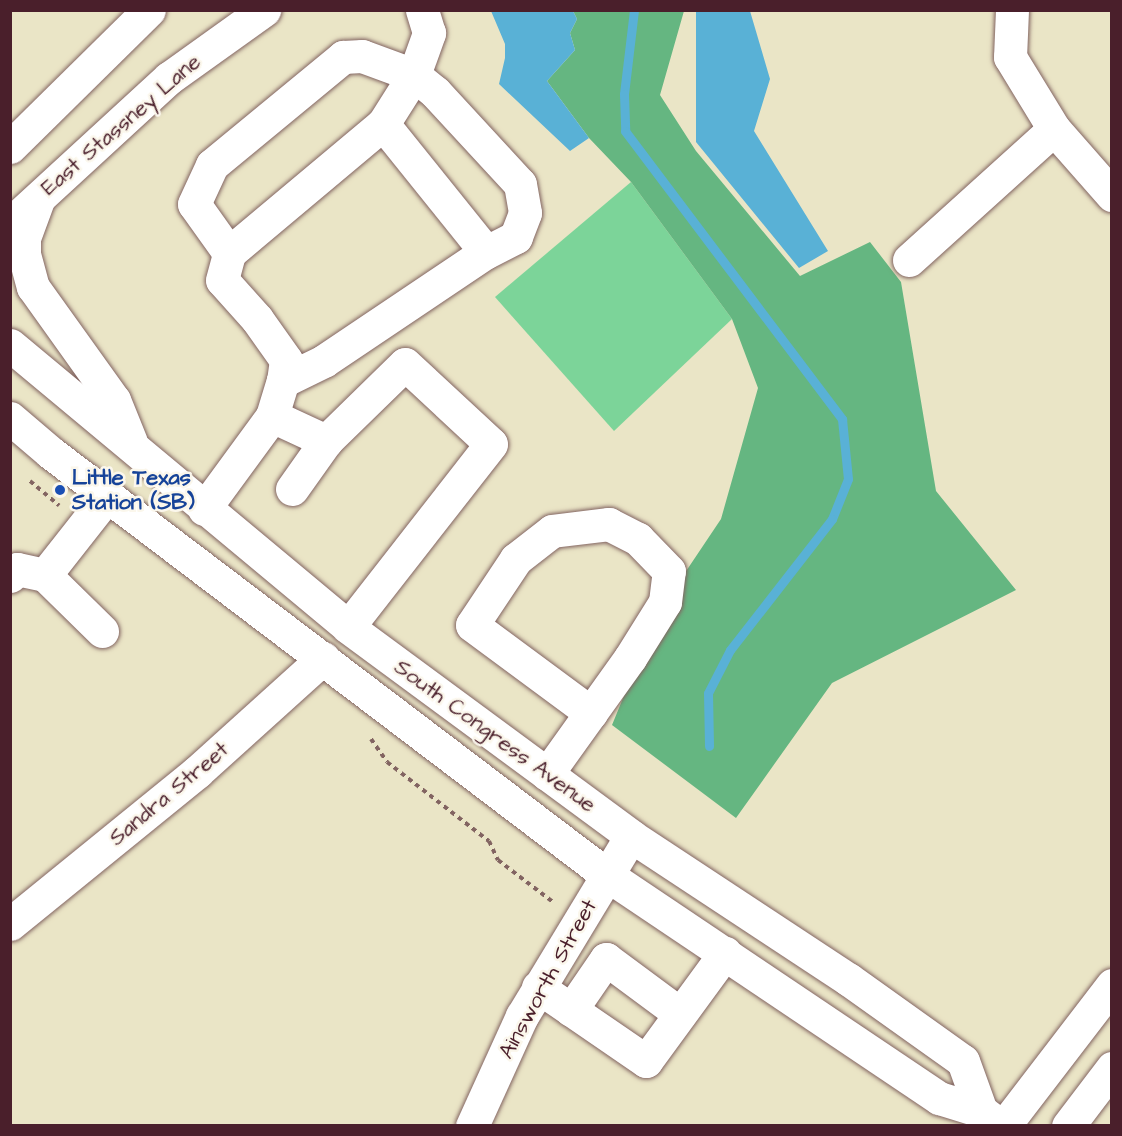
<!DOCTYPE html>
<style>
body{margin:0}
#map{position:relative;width:1122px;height:1136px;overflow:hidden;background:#eae5c6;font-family:"Architects Daughter",sans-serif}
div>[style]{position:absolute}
.green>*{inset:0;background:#7cd499}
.forest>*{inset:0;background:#65b681}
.water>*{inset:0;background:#59b1d6}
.stream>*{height:9px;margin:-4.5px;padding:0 4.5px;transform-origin:4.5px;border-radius:4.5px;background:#59b1d6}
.path>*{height:4px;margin-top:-2px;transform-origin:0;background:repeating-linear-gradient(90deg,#826461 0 4.5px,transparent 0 9px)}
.roads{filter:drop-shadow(0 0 2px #826461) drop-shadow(0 0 2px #826461)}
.minor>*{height:33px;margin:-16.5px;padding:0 16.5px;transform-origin:16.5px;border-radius:16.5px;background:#fff}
.major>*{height:33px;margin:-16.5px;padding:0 16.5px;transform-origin:16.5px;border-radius:16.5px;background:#fff}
.dots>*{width:16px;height:16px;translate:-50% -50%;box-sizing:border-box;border:3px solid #fbf7ec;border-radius:50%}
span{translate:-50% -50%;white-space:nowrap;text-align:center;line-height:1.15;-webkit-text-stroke:5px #fbf7ec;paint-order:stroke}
.street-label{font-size:22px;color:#4a1f2b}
.transit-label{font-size:22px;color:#164399;font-weight:700}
.left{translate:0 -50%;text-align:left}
.frame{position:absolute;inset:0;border:12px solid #4a1f2b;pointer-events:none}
</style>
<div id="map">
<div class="green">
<i style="clip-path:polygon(631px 182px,732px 319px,614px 431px,495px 297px)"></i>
</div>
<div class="forest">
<i style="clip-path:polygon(573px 11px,684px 11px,660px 95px,696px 151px,800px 276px,870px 242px,901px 282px,936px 491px,1016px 590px,832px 683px,736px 818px,612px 725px,658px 613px,721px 519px,758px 388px,732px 319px,631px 182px,589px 138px,547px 81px,575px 50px,570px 33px,577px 19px)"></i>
</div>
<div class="water">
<i style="clip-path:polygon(491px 11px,573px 11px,577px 19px,570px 33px,575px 50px,547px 81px,589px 138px,570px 151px,499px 84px,505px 58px,505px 44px)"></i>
<i style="clip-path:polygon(696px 11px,750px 11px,770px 79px,754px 131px,828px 251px,799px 268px,696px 142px)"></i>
</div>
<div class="stream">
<i style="left:634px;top:10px;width:85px;rotate:96.8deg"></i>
<i style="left:624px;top:94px;width:37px;rotate:88deg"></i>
<i style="left:625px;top:131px;width:361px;rotate:53deg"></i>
<i style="left:842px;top:419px;width:60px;rotate:84.3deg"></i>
<i style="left:848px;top:479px;width:43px;rotate:111.8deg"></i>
<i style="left:832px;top:519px;width:166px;rotate:127.9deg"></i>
<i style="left:730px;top:650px;width:48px;rotate:117.1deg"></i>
<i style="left:708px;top:693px;width:53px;rotate:88.9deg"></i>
</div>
<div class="path">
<i style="left:30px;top:481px;width:38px;rotate:40deg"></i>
<i style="left:371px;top:739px;width:28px;rotate:55deg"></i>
<i style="left:387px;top:762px;width:129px;rotate:37.8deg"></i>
<i style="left:489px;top:841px;width:21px;rotate:65deg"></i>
<i style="left:498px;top:860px;width:69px;rotate:37.4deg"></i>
</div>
<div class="roads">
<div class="minor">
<i style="left:1012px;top:10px;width:47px;rotate:92.4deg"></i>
<i style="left:1010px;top:57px;width:84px;rotate:58.6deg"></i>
<i style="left:1054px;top:129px;width:88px;rotate:48.7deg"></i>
<i style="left:383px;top:124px;width:164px;rotate:51.2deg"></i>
<i style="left:229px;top:253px;width:60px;rotate:-125.5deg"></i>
<i style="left:194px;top:204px;width:43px;rotate:-65.2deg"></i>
<i style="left:212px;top:165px;width:170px;rotate:-39.5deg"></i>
<i style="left:343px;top:57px;width:19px;rotate:-3deg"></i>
<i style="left:362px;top:56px;width:55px;rotate:20.1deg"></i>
<i style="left:414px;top:75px;width:27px;rotate:39deg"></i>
<i style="left:435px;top:92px;width:125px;rotate:47.3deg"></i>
<i style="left:520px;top:184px;width:29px;rotate:80deg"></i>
<i style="left:525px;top:213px;width:26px;rotate:111deg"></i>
<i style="left:516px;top:237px;width:34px;rotate:153deg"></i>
<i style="left:486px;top:252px;width:195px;rotate:146.1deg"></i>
<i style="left:324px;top:361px;width:46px;rotate:154deg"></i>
<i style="left:909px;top:260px;width:195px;rotate:-42.1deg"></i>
<i style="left:272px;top:416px;width:60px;rotate:24.8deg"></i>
<i style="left:292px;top:489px;width:59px;rotate:-54.7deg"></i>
<i style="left:326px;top:441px;width:110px;rotate:-44.3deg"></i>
<i style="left:405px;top:364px;width:117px;rotate:42.9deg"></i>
<i style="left:491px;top:444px;width:232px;rotate:128deg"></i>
<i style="left:204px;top:509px;width:115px;rotate:-53.8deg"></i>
<i style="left:272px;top:416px;width:37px;rotate:-73deg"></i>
<i style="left:283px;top:381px;width:21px;rotate:-82deg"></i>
<i style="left:286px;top:360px;width:50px;rotate:-125.3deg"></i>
<i style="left:257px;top:319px;width:52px;rotate:-131.9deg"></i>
<i style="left:222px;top:280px;width:28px;rotate:-75deg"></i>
<i style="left:229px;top:253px;width:201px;rotate:-40deg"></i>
<i style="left:383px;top:124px;width:58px;rotate:-57.7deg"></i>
<i style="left:414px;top:75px;width:45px;rotate:-70.3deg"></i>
<i style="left:429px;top:33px;width:24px;rotate:-107deg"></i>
<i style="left:45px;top:575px;width:80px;rotate:44.5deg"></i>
<i style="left:10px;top:576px;width:10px;rotate:-45deg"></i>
<i style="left:17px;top:569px;width:29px;rotate:12deg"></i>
<i style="left:45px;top:575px;width:102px;rotate:-51.8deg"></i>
<i style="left:547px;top:774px;width:143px;rotate:-54.4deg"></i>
<i style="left:630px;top:658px;width:66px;rotate:-58deg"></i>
<i style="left:665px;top:602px;width:31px;rotate:-83deg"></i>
<i style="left:669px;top:571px;width:45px;rotate:-134.1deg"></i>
<i style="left:638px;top:539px;width:33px;rotate:-153deg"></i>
<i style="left:609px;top:524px;width:57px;rotate:173deg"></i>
<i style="left:552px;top:531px;width:46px;rotate:142.1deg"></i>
<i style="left:516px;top:559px;width:79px;rotate:123.7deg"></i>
<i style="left:472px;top:625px;width:148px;rotate:36.5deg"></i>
<i style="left:10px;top:924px;width:241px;rotate:-39.1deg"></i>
<i style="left:197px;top:772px;width:170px;rotate:-42.1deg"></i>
<i style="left:538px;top:987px;width:131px;rotate:34.4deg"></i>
<i style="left:646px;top:1061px;width:134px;rotate:-53.8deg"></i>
<i style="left:571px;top:1010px;width:62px;rotate:-55.5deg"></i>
<i style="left:606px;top:959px;width:92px;rotate:36.6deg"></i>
<i style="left:472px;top:1126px;width:121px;rotate:-65.6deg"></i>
<i style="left:522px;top:1016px;width:210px;rotate:-58.8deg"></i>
<i style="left:1004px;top:1126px;width:178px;rotate:-52.5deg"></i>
<i style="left:1068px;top:1126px;width:73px;rotate:-52.8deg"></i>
</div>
<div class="major">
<i style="left:10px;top:147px;width:195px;rotate:-44.6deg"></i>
<i style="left:38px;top:200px;width:40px;rotate:110.2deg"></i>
<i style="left:24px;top:238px;width:16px;rotate:90deg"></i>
<i style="left:24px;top:254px;width:34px;rotate:75deg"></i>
<i style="left:33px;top:287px;width:139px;rotate:54.4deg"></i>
<i style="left:114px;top:400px;width:45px;rotate:68deg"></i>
<i style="left:10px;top:224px;width:216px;rotate:-42.6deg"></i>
<i style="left:169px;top:78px;width:117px;rotate:-35.6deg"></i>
<i style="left:10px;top:345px;width:440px;rotate:39.8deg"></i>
<i style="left:348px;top:627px;width:352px;rotate:36.4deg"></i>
<i style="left:631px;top:836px;width:260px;rotate:33.4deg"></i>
<i style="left:848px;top:979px;width:141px;rotate:35.5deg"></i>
<i style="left:963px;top:1061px;width:53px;rotate:70.2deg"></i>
<i style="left:10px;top:418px;width:54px;rotate:40.5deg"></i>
<i style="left:51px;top:453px;width:698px;rotate:37.2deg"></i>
<i style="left:607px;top:875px;width:400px;rotate:33.9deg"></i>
<i style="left:939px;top:1098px;width:44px;rotate:17.2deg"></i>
<i style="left:981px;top:1111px;width:25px;rotate:37deg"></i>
</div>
</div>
<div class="dots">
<i style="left:60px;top:490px;background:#1a4fb4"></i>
</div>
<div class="street-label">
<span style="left:121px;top:125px;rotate:-41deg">East Stassney Lane</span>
<span style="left:495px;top:736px;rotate:36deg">South Congress Avenue</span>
<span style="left:169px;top:794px;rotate:-40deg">Sandra Street</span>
<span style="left:548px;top:979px;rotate:-61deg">Ainsworth Street</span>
</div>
<div class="transit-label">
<span class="left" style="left:72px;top:490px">Little Texas<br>Station (SB)</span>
</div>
<div class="frame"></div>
</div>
